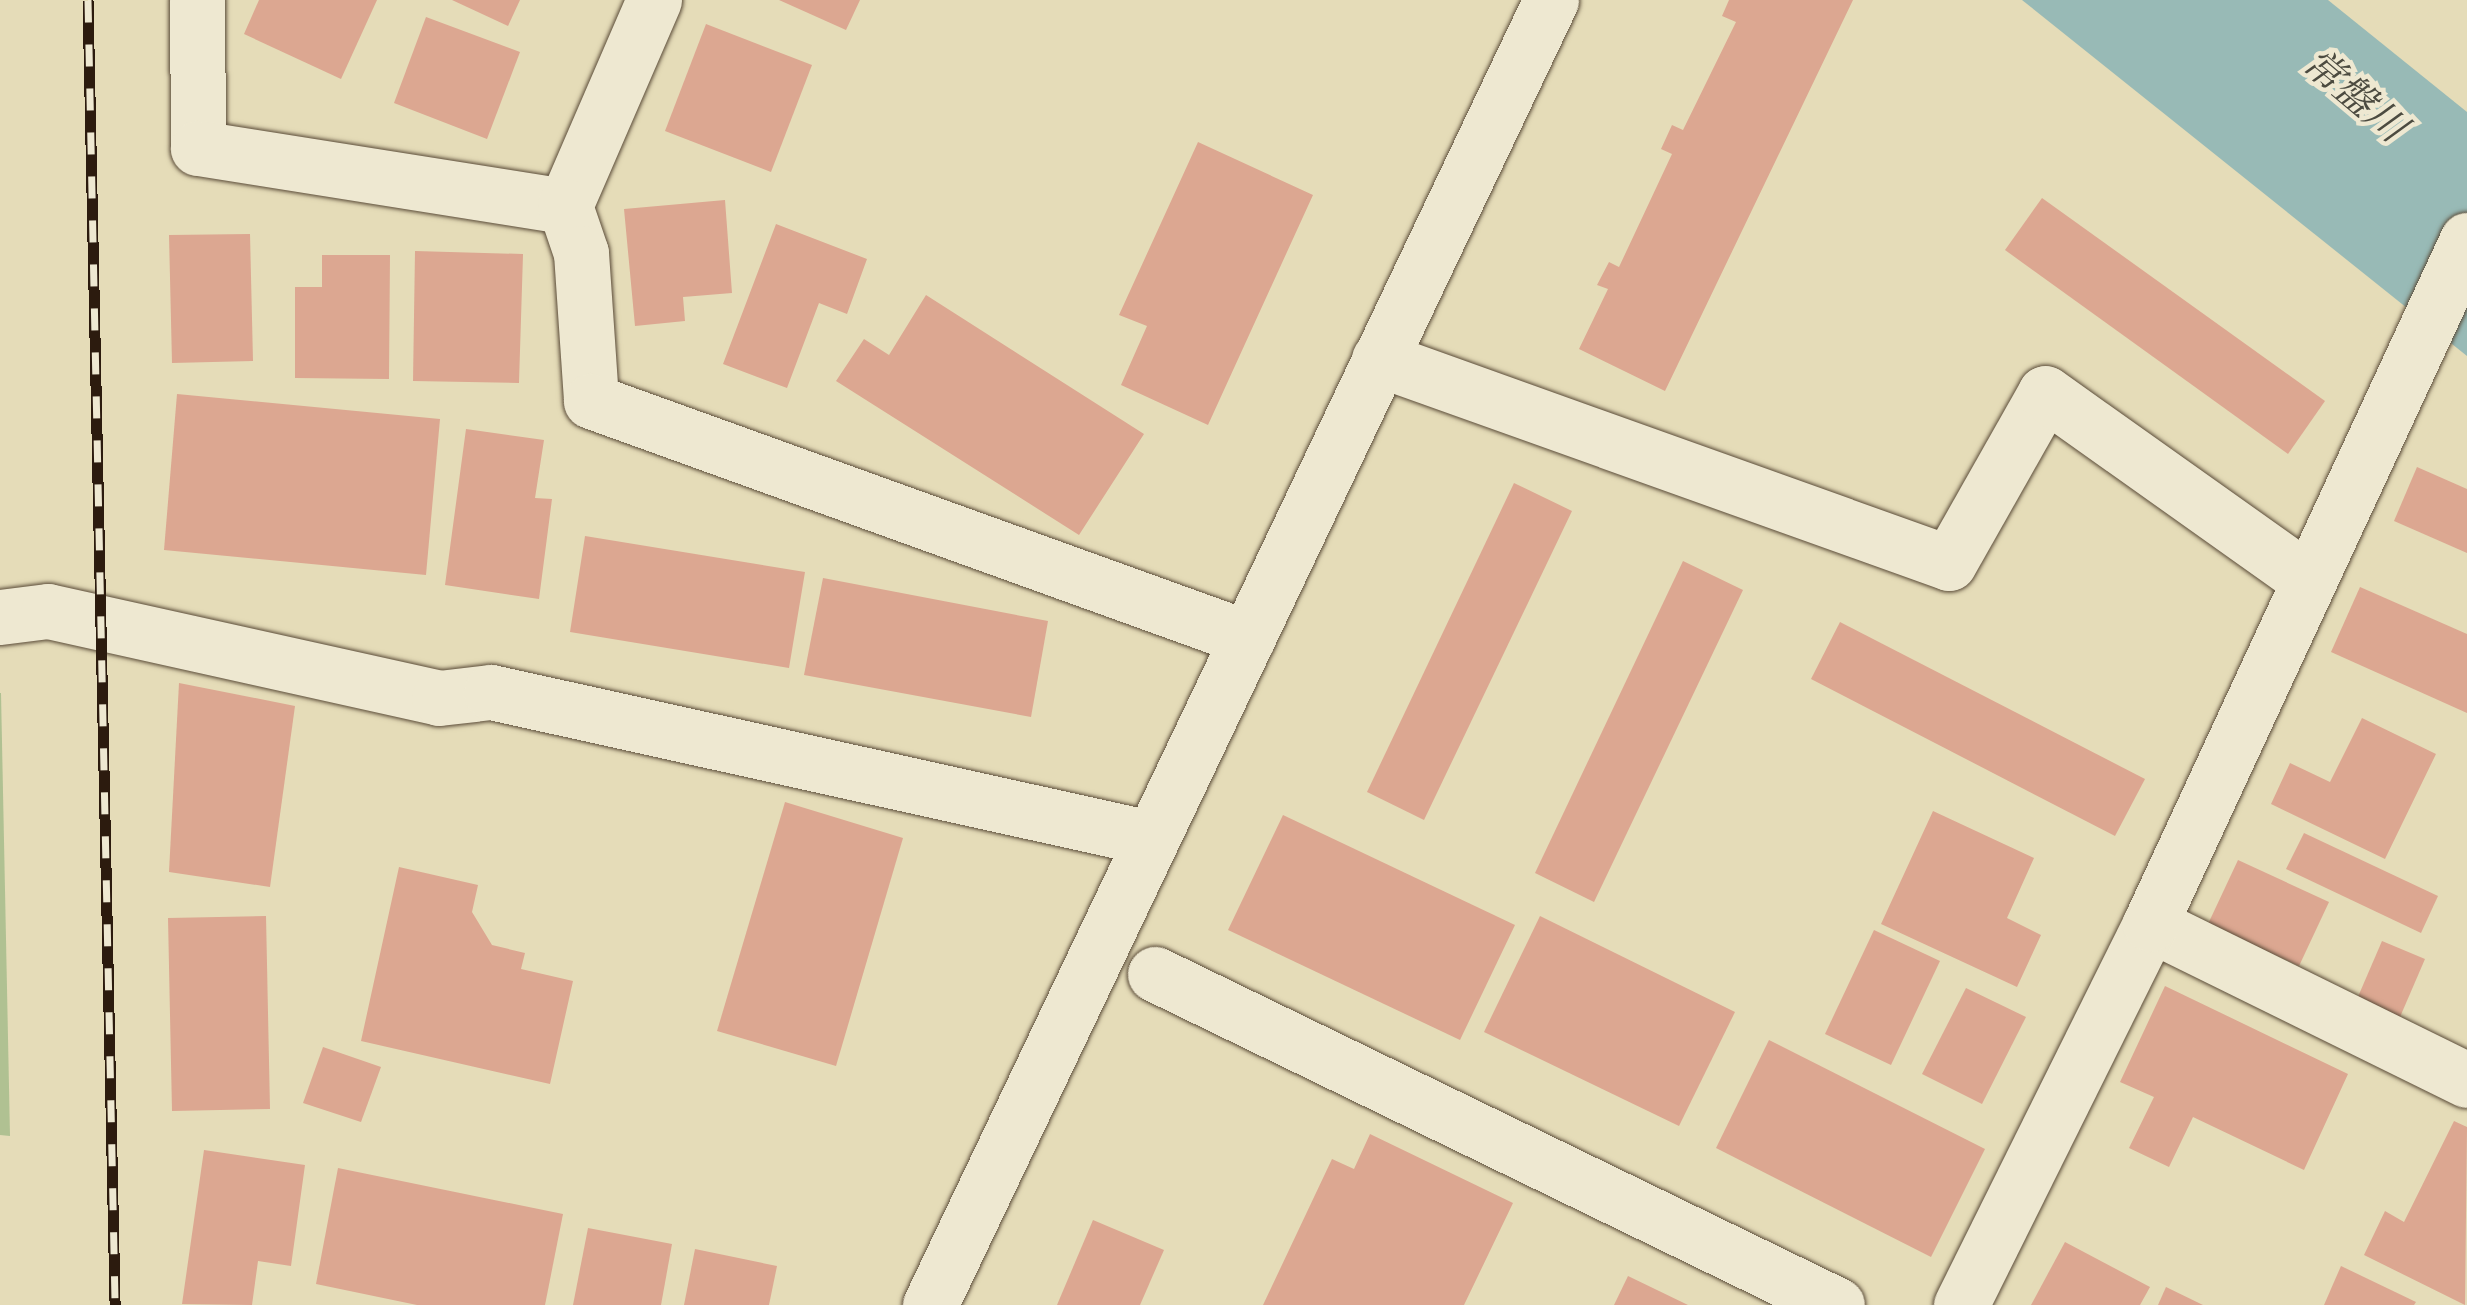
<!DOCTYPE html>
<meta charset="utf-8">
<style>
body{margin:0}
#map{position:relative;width:2467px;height:1305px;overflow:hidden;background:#e5dcb8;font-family:Cardo,"Noto Serif JP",serif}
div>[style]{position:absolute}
.green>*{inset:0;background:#b0c192}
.water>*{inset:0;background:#98bab6}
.building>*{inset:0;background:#dca791}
.roads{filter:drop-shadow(0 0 2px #5a4b38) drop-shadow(0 0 2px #5a4b38)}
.minor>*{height:55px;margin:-27.5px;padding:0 27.5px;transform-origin:27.5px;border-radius:27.5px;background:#eee8d1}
.tertiary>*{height:55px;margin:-27.5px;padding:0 27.5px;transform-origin:27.5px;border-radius:27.5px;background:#eee8d1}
.rail>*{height:11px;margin-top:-5.5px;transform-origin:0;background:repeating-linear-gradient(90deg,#eee8d1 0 22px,#2c1b0e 0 44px);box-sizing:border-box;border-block:2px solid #2c1b0e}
span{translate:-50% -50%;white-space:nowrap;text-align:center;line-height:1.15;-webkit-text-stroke:9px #eee8d1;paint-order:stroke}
.water-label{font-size:40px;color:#4c4b40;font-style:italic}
</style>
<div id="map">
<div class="green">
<i style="clip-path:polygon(0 693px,1px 693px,10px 1136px,0 1135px)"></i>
</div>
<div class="water">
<i style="clip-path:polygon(2022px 0,2328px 0,2467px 112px,2467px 356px)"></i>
</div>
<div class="building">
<i style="clip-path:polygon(259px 0,377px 0,341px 79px,244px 34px)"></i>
<i style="clip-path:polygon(452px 0,520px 0,508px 26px)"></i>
<i style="clip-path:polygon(779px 0,860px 0,846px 30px)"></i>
<i style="clip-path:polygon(1729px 0,1853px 0,1665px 391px,1579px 349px,1608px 289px,1597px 285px,1609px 262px,1619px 267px,1672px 154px,1661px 149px,1672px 125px,1683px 130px,1736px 22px,1722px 16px)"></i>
<i style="clip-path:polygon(426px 17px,520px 52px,487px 139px,394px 103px)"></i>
<i style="clip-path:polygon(706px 24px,812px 65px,771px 172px,665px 131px)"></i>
<i style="clip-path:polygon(1198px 142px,1313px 195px,1208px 425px,1121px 385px,1147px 326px,1119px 315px)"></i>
<i style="clip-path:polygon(2042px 198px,2325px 401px,2288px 454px,2005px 250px)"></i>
<i style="clip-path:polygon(725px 200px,732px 293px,683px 297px,685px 321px,635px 326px,624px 209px)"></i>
<i style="clip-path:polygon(776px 224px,867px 259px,847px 314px,819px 303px,787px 388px,723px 364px)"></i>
<i style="clip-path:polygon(250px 234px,253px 361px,172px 363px,169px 235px)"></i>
<i style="clip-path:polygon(415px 251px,523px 254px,519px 383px,413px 381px)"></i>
<i style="clip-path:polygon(322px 255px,390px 255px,389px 379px,295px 378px,295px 287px,322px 287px)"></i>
<i style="clip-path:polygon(926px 295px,1144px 434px,1079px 535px,836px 381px,864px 339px,889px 355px)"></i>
<i style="clip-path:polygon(177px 394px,440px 419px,426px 575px,164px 550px)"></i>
<i style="clip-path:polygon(466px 429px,544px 440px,535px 498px,552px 499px,539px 599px,445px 585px)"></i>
<i style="clip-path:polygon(2417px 467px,2467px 489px,2467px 553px,2394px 521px)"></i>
<i style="clip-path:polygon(1514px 483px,1572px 511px,1424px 820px,1367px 792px)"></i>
<i style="clip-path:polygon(585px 536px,805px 572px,789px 668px,570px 632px)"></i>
<i style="clip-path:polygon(1683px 561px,1743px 590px,1594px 902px,1535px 873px)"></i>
<i style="clip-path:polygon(823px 578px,1048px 621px,1031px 717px,804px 675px)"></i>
<i style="clip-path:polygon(2360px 587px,2467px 634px,2467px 713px,2331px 652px)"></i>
<i style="clip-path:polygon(1840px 622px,2145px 779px,2115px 836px,1811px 679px)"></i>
<i style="clip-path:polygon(179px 683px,295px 706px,270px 887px,169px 872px)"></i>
<i style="clip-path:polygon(2362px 718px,2436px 754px,2385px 859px,2271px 804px,2290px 763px,2330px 782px)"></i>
<i style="clip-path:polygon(785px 802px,903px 838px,836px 1066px,717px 1031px)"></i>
<i style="clip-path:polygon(1933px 811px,2034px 858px,2007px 918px,2041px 935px,2017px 987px,1881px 924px)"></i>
<i style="clip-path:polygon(1283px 815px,1515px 925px,1460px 1040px,1228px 930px)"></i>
<i style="clip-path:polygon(2304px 833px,2438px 896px,2421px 933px,2286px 869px)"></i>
<i style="clip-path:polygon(2238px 860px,2329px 902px,2299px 966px,2208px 924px)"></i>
<i style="clip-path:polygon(399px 867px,478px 885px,472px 912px,492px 945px,525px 953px,521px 969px,573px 981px,550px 1084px,361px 1041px)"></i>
<i style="clip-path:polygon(266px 916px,270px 1109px,172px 1111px,168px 918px)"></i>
<i style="clip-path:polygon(1540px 916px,1735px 1012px,1679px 1126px,1484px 1032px)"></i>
<i style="clip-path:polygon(1874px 930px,1940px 961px,1891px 1065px,1825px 1034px)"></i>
<i style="clip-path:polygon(2382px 941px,2425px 959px,2400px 1017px,2357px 999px)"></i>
<i style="clip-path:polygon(2165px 986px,2348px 1074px,2304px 1170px,2193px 1117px,2169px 1167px,2129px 1148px,2154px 1097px,2120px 1082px)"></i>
<i style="clip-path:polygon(1966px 988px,2026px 1017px,1982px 1104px,1922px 1074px)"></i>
<i style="clip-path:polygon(1769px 1040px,1985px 1149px,1931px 1257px,1716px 1148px)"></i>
<i style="clip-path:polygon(323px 1047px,381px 1067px,361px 1122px,303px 1103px)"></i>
<i style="clip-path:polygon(2454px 1121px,2467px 1127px,2465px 1305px,2364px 1255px,2385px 1211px,2404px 1222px)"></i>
<i style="clip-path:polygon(1370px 1134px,1513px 1203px,1464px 1305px,1263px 1305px,1332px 1159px,1354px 1169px)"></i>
<i style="clip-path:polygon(204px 1150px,305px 1165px,291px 1266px,258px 1261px,252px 1305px,182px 1304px)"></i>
<i style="clip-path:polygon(338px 1168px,563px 1214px,545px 1305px,417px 1305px,316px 1284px)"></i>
<i style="clip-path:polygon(1093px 1220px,1164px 1250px,1140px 1305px,1057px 1305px)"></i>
<i style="clip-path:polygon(588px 1228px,672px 1244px,661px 1305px,573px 1305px)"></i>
<i style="clip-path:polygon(2065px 1242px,2150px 1287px,2140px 1305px,2031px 1305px)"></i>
<i style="clip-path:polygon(695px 1249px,777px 1266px,769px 1305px,684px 1305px)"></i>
<i style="clip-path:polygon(2341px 1266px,2416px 1302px,2414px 1305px,2324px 1305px)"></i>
<i style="clip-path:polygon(1628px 1276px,1688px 1305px,1614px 1305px)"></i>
<i style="clip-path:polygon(2166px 1287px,2203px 1305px,2158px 1305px)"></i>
</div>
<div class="roads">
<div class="minor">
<i style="left:197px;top:0;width:148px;rotate:89.6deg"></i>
<i style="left:198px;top:148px;width:372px;rotate:9deg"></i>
<i style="left:654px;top:0;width:224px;rotate:113.4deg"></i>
<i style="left:565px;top:206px;width:50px;rotate:71.2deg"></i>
<i style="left:581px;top:253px;width:148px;rotate:86.1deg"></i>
<i style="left:591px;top:401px;width:698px;rotate:19.84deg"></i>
<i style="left:1379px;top:359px;width:605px;rotate:19.69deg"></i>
<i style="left:1949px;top:563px;width:195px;rotate:-60.5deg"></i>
<i style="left:2045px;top:393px;width:319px;rotate:35.4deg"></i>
<i style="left:0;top:617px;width:48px;rotate:-7.1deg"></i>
<i style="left:48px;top:611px;width:401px;rotate:12.5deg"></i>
<i style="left:439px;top:698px;width:52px;rotate:-6.6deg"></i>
<i style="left:491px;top:692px;width:675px;rotate:12.49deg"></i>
<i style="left:2150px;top:924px;width:353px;rotate:26.2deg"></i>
<i style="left:1155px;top:974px;width:758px;rotate:25.89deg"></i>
<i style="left:1961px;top:1305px;width:425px;rotate:-63.6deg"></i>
<i style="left:2150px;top:924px;width:754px;rotate:-65.13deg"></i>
</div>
<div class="tertiary">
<i style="left:930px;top:1305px;width:1445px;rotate:-64.55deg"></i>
</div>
</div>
<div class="rail">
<i style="left:88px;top:0;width:1305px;rotate:88.81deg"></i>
</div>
<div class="water-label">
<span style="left:2354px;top:96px;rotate:40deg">常盤川</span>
</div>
</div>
